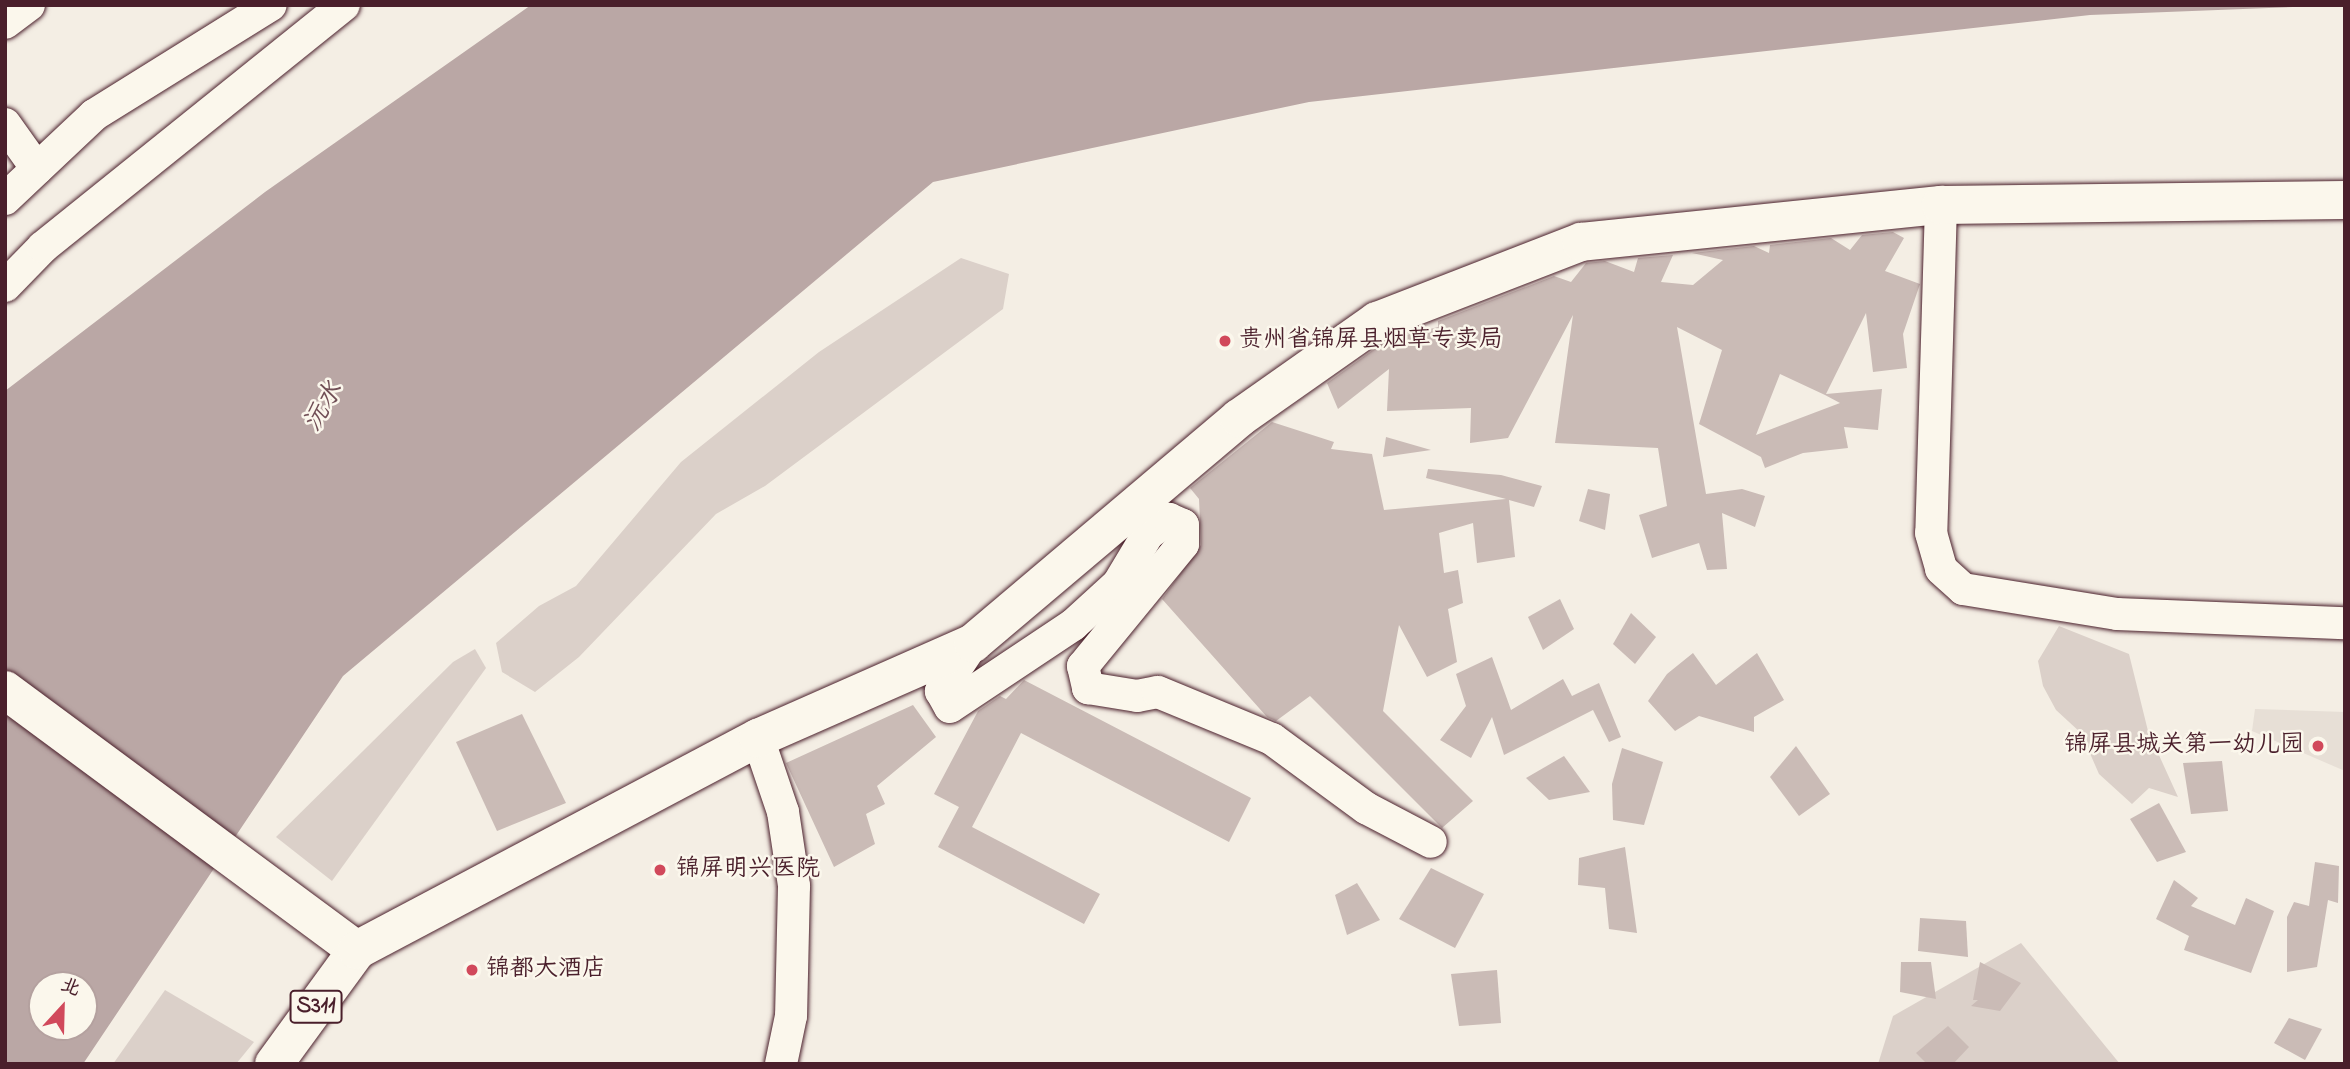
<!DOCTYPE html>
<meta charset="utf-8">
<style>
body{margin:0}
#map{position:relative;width:2350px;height:1069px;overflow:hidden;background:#f4eee4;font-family:"Indie Flower","LXGW WenKai TC",sans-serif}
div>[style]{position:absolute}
.built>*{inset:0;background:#e7dfd6}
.green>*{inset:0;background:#dbd0c9}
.water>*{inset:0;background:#baa7a5}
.building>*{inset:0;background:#cabbb6}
.roads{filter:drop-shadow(0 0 2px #4a1f2b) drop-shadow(0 0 2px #4a1f2b)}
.minor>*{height:32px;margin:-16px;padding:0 16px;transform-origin:16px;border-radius:16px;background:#fbf7ec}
.major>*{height:38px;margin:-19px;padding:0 19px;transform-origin:19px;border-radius:19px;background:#fbf7ec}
.dots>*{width:19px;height:19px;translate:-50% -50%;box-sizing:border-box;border:4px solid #fbf7ec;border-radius:50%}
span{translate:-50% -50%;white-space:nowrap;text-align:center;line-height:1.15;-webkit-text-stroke:5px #fbf7ec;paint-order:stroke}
.shield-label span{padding:2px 5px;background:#fbf7ec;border:2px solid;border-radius:5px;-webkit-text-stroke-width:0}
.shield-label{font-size:23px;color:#4a1f2b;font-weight:700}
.poi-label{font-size:24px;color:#4a1f2b}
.left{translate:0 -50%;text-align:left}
.right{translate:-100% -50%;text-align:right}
.water-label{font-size:26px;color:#714f56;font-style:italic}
.frame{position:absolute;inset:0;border:7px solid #4a1f2b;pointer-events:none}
.north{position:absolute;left:28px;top:971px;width:70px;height:70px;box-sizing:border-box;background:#fbf7ec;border:2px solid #b4a19f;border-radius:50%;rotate:22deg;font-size:19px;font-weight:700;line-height:28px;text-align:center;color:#4a1f2b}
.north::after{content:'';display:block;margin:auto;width:24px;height:32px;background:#d1495b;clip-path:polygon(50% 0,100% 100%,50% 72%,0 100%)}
</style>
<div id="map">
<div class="built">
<i style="clip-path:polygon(2255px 709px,2345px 712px,2345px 771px,2252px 731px)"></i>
</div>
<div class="green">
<i style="clip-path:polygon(961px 258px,1009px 274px,1003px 309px,765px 486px,716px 514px,579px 657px,535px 692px,502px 672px,496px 643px,539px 606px,576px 586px,681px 462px,819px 352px)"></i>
<i style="clip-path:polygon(2059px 626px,2129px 654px,2148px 731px,2178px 797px,2149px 788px,2132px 804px,2099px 774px,2081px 733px,2056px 710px,2043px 686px,2038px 661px)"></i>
<i style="clip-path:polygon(475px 649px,486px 668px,332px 881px,276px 837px,453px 662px)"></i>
<i style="clip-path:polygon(2021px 943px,2120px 1064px,1878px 1064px,1893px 1016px)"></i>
<i style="clip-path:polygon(165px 990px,254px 1042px,236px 1064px,113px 1064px)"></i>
</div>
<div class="water">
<i style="clip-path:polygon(evenodd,531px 5px,2345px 5px,2090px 15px,1309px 102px,933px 182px,343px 676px,83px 1064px,5px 1064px,5px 391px,265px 192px,531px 5px,42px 985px,84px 985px,84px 1027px,42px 1027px,42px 985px)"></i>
</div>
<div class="building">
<i style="clip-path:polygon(evenodd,1893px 232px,1904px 238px,1885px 271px,1920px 284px,1903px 334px,1907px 368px,1873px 372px,1866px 313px,1826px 394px,1882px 389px,1878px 430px,1844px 427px,1848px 448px,1803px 453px,1765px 468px,1761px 457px,1699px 424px,1722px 350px,1677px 327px,1706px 494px,1742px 489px,1765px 496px,1755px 527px,1722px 513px,1727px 569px,1707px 570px,1699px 543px,1652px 558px,1639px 515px,1667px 506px,1658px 448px,1555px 443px,1573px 315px,1508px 438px,1470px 443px,1471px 408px,1387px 411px,1389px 369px,1338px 409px,1327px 383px,1387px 340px,1438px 327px,1438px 321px,1554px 276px,1571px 282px,1586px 263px,1605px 261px,1634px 272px,1638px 258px,1673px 255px,1661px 282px,1693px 285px,1723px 260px,1692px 253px,1754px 246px,1769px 253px,1770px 245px,1831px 238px,1850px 250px,1862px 235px,1893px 232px,1780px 374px,1825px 395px,1840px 403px,1756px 435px,1780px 374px)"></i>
<i style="clip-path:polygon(1272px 422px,1334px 442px,1331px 449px,1372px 454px,1384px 510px,1506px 499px,1426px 478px,1428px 469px,1501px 475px,1542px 486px,1534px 507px,1509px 500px,1515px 557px,1477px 563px,1473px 523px,1439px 533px,1444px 573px,1458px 570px,1463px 603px,1448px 609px,1457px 662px,1427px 677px,1399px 625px,1383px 711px,1473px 801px,1442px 828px,1310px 696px,1276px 721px,1267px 717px,1162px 599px,1201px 545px,1199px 499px,1190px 488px)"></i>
<i style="clip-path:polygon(1386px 437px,1431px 450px,1383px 457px)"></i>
<i style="clip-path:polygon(1588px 489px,1610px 494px,1605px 530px,1579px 521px)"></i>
<i style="clip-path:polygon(1560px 599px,1574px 629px,1543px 650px,1528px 617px)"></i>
<i style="clip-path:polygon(1631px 613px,1656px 637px,1635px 664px,1613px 644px)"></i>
<i style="clip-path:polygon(1693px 653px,1716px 685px,1757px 653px,1784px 700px,1754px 717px,1754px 732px,1699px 716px,1675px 731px,1648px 701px,1667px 674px)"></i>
<i style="clip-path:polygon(1492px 657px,1511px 710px,1563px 679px,1572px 696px,1599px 683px,1621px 737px,1609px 742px,1593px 710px,1504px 755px,1492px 717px,1471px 758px,1440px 740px,1466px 706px,1456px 674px)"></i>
<i style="clip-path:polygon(1024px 680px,1251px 798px,1229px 842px,1021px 733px,972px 827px,1100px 894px,1084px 924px,938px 847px,959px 807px,934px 794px,978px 711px,1000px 696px,1006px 699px)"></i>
<i style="clip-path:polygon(913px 705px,936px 737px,877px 786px,885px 804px,866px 814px,875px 844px,834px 867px,786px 763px)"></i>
<i style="clip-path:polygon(522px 714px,566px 803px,497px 831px,456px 742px)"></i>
<i style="clip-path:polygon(1796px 746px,1830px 794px,1799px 816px,1770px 777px)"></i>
<i style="clip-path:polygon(1622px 748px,1663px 762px,1644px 825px,1613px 820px,1612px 784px)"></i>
<i style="clip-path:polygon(1564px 756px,1590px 792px,1549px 800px,1526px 778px)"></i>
<i style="clip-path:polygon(2222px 761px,2228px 811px,2191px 814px,2183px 763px)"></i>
<i style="clip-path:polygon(2159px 803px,2186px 852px,2157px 862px,2130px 819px)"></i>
<i style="clip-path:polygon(1625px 847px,1637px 933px,1609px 929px,1605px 888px,1578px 885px,1579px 858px)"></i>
<i style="clip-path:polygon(2315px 862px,2339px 866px,2338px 903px,2328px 900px,2317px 967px,2287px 972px,2287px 917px,2294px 902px,2309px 906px)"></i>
<i style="clip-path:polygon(1431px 868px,1484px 894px,1455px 948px,1399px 919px)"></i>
<i style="clip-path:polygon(2174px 880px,2198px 898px,2191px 906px,2235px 925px,2246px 898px,2274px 911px,2251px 973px,2184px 950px,2189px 936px,2156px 919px)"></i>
<i style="clip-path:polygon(1357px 883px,1380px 920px,1347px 935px,1335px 895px)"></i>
<i style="clip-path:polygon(1920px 918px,1966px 921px,1968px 957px,1918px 951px)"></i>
<i style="clip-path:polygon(1901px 962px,1931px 962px,1936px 999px,1900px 992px)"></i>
<i style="clip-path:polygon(1980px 962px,2021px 983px,2000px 1011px,1971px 1006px,1978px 1000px,1973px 1000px)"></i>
<i style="clip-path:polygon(1497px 970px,1501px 1023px,1459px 1026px,1451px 974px)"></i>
<i style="clip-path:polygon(2289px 1018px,2322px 1029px,2305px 1060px,2274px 1043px)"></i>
<i style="clip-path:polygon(1948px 1026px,1969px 1047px,1953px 1064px,1927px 1064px,1916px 1053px)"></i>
</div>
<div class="roads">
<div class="minor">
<i style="left:5px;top:23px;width:30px;rotate:-37deg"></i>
<i style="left:5px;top:124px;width:55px;rotate:54.6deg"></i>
<i style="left:5px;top:199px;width:122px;rotate:-43.3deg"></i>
<i style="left:94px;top:115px;width:208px;rotate:-31.9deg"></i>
<i style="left:1941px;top:205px;width:328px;rotate:91.7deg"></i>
<i style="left:1931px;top:533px;width:37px;rotate:74deg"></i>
<i style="left:1941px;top:569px;width:30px;rotate:42deg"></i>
<i style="left:1963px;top:589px;width:156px;rotate:9.2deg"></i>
<i style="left:2117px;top:614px;width:228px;rotate:2.3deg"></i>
<i style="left:5px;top:286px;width:54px;rotate:-45.7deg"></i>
<i style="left:43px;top:247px;width:386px;rotate:-38.8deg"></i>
<i style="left:973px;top:643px;width:58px;rotate:123.7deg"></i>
<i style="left:941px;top:691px;width:18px;rotate:61deg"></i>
<i style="left:950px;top:707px;width:148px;rotate:-33.7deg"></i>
<i style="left:1073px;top:625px;width:61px;rotate:-42.3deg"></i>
<i style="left:1118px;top:584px;width:58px;rotate:-59deg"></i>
<i style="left:1148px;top:534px;width:26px;rotate:-36deg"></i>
<i style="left:1169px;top:519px;width:15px;rotate:23deg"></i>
<i style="left:1183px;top:525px;width:19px;rotate:90deg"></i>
<i style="left:1183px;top:544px;width:158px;rotate:129.3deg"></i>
<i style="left:1083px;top:666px;width:23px;rotate:77deg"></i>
<i style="left:1088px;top:688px;width:50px;rotate:9.3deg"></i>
<i style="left:1137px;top:696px;width:21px;rotate:-11deg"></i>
<i style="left:1158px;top:692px;width:123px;rotate:22.4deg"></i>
<i style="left:1272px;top:739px;width:117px;rotate:36.3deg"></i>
<i style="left:1366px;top:808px;width:73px;rotate:27.6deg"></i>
<i style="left:758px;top:738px;width:78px;rotate:71.3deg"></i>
<i style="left:783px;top:812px;width:75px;rotate:81.5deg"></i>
<i style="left:794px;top:886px;width:130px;rotate:91.3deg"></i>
<i style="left:791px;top:1016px;width:49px;rotate:101.8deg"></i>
</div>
<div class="major">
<i style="left:5px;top:690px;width:438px;rotate:36.5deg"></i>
<i style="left:274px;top:1064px;width:141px;rotate:-53.9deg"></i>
<i style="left:357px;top:950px;width:454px;rotate:-27.9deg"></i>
<i style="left:758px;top:738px;width:235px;rotate:-23.8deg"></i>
<i style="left:973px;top:643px;width:348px;rotate:-40.2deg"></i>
<i style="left:1239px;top:418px;width:169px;rotate:-35.1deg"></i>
<i style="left:1377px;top:321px;width:219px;rotate:-21.2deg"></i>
<i style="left:1581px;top:242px;width:362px;rotate:-5.9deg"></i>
<i style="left:1941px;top:205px;width:404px;rotate:-0.7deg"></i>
</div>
</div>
<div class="dots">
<i style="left:1225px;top:341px;background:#d1495b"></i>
<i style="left:2318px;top:746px;background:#d1495b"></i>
<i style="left:660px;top:870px;background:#d1495b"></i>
<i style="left:472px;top:970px;background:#d1495b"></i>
</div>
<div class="shield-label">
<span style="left:316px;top:1007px">S311</span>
</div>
<div class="poi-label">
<span class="left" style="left:1239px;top:341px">贵州省锦屏县烟草专卖局</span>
<span class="right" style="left:2304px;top:746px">锦屏县城关第一幼儿园</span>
<span class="left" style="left:676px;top:870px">锦屏明兴医院</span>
<span class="left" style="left:486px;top:970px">锦都大酒店</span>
</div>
<div class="water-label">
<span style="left:325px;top:408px;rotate:-60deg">沅水</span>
</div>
<div class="frame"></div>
<div class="north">北</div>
</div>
